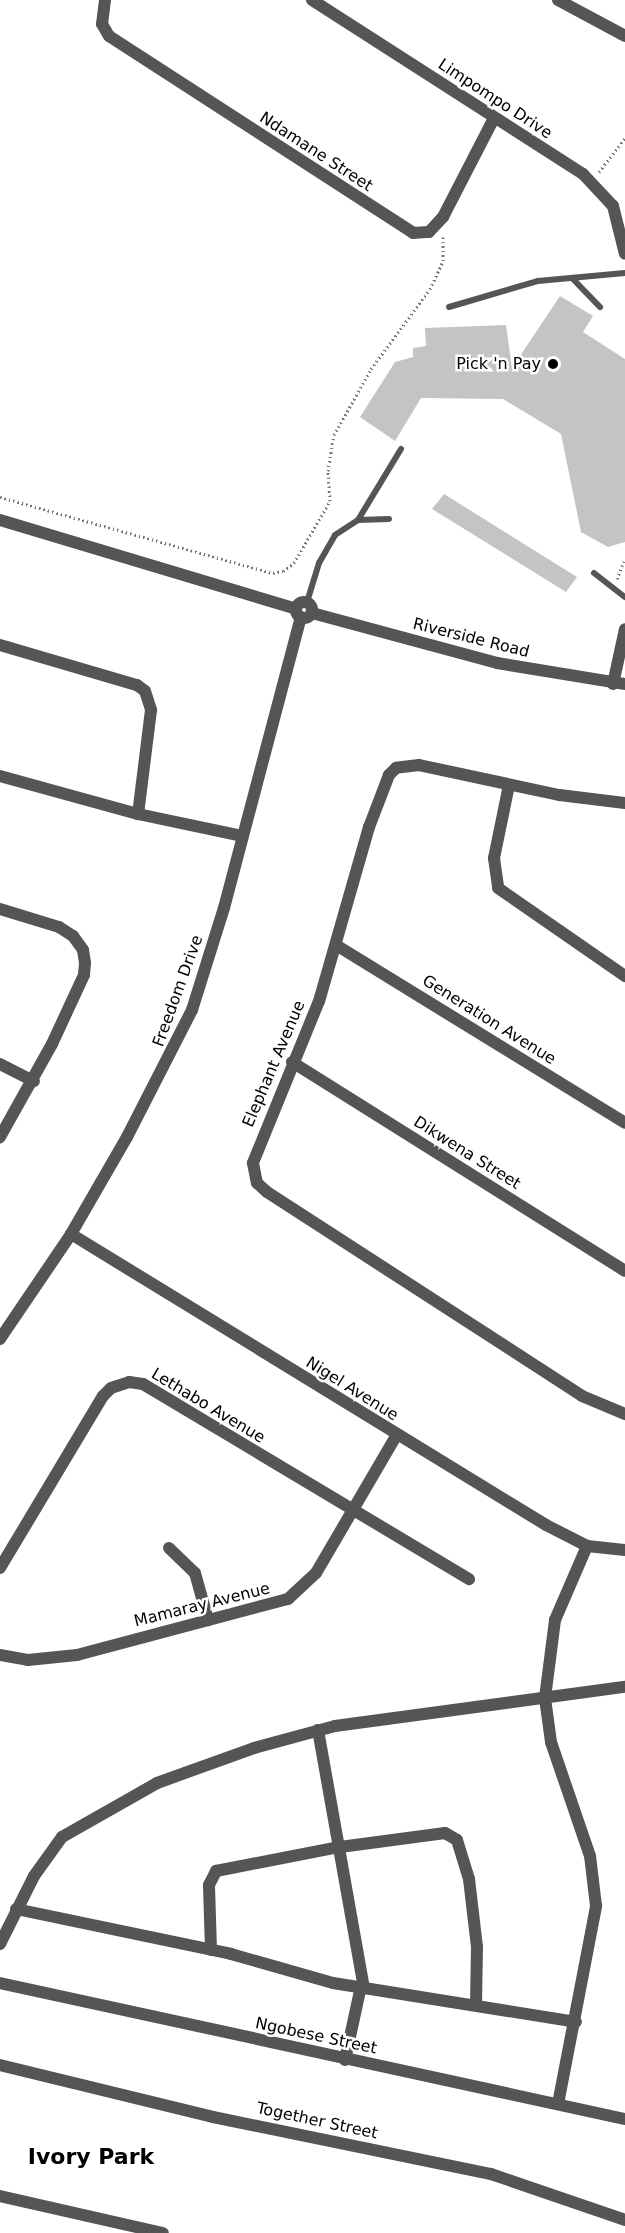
<!DOCTYPE html>
<style>
body{margin:0}
#map{position:relative;width:625px;height:2233px;overflow:hidden;background:#fff;font-family:"DejaVu Sans",sans-serif}
div>[style]{position:absolute}
.building>*{inset:0;background:#c4c4c4}
.path>*{height:3px;margin-top:-1.5px;transform-origin:0;background:repeating-linear-gradient(90deg,#777 0 1.5px,transparent 0 4.5px)}
.service>*{height:6px;margin:-3px;padding:0 3px;transform-origin:3px;border-radius:3px;background:#555}
.minor>*{height:12px;margin:-6px;padding:0 6px;transform-origin:6px;border-radius:6px;background:#555}
.tertiary>*{height:12px;margin:-6px;padding:0 6px;transform-origin:6px;border-radius:6px;background:#555}
.tertiary>.ring{margin:-6px;padding:0;box-sizing:content-box;background:none;border:12px solid #555;border-radius:50%}
.dots>*{width:16px;height:16px;translate:-50% -50%;box-sizing:border-box;border:3px solid #fff;border-radius:50%}
span{translate:-50% -50%;white-space:nowrap;text-align:center;line-height:1.15;-webkit-text-stroke:5px #fff;paint-order:stroke}
.street-label{font-size:16px;color:#000}
.poi-label{font-size:16px;color:#000}
.right{translate:-100% -50%;text-align:right}
.district-label{font-size:22px;color:#000;font-weight:700}
</style>
<div id="map">
<div class="building">
<i style="clip-path:polygon(560px 296px,593px 316px,583px 332px,625px 359px,625px 542px,608px 547px,581px 532px,561px 434px,503px 399px,421px 398px,395px 441px,360px 417px,395px 362px,413px 357px,413px 348px,426px 346px,425px 328px,506px 325px,512px 368px)"></i>
<i style="clip-path:polygon(444px 494px,577px 577px,566px 592px,432px 509px)"></i>
</div>
<div class="path">
<i style="left:599px;top:172px;width:43px;rotate:-52.6deg"></i>
<i style="left:0;top:497px;width:283px;rotate:15.6deg"></i>
<i style="left:273px;top:573px;width:10px;rotate:-11deg"></i>
<i style="left:283px;top:571px;width:14px;rotate:-36deg"></i>
<i style="left:294px;top:563px;width:72px;rotate:-59.9deg"></i>
<i style="left:330px;top:501px;width:30px;rotate:-94deg"></i>
<i style="left:328px;top:471px;width:36px;rotate:-81deg"></i>
<i style="left:334px;top:435px;width:76px;rotate:-60.7deg"></i>
<i style="left:371px;top:369px;width:99px;rotate:-53.6deg"></i>
<i style="left:430px;top:289px;width:31px;rotate:-65deg"></i>
<i style="left:443px;top:261px;width:24px;rotate:-90deg"></i>
<i style="left:617px;top:579px;width:19px;rotate:-69deg"></i>
</div>
<div class="service">
<i style="left:573px;top:279px;width:39px;rotate:46deg"></i>
<i style="left:449px;top:307px;width:93px;rotate:-16.3deg"></i>
<i style="left:538px;top:281px;width:87px;rotate:-5.3deg"></i>
<i style="left:358px;top:520px;width:83px;rotate:-58.8deg"></i>
<i style="left:594px;top:573px;width:39px;rotate:38deg"></i>
<i style="left:307px;top:602px;width:41px;rotate:-72.9deg"></i>
<i style="left:319px;top:563px;width:32px;rotate:-60deg"></i>
<i style="left:335px;top:535px;width:27px;rotate:-33deg"></i>
<i style="left:358px;top:520px;width:31px;rotate:-2deg"></i>
</div>
<div class="minor">
<i style="left:105px;top:0;width:24px;rotate:97deg"></i>
<i style="left:102px;top:24px;width:14px;rotate:60deg"></i>
<i style="left:109px;top:36px;width:362px;rotate:32.9deg"></i>
<i style="left:413px;top:233px;width:16px;rotate:-4deg"></i>
<i style="left:429px;top:232px;width:21px;rotate:-47deg"></i>
<i style="left:443px;top:217px;width:111px;rotate:-62.7deg"></i>
<i style="left:312px;top:0;width:322px;rotate:32.7deg"></i>
<i style="left:583px;top:174px;width:44px;rotate:46.8deg"></i>
<i style="left:613px;top:206px;width:49px;rotate:76deg"></i>
<i style="left:558px;top:0;width:76px;rotate:28.2deg"></i>
<i style="left:0;top:645px;width:143px;rotate:16.3deg"></i>
<i style="left:137px;top:685px;width:10px;rotate:37deg"></i>
<i style="left:145px;top:691px;width:20px;rotate:72deg"></i>
<i style="left:151px;top:710px;width:105px;rotate:97.1deg"></i>
<i style="left:613px;top:684px;width:56px;rotate:-77.7deg"></i>
<i style="left:0;top:776px;width:143px;rotate:15.4deg"></i>
<i style="left:138px;top:814px;width:106px;rotate:11.9deg"></i>
<i style="left:509px;top:785px;width:75px;rotate:101.6deg"></i>
<i style="left:494px;top:858px;width:30px;rotate:82deg"></i>
<i style="left:498px;top:888px;width:155px;rotate:34.7deg"></i>
<i style="left:625px;top:803px;width:66px;rotate:-173.1deg"></i>
<i style="left:559px;top:795px;width:143px;rotate:-167.9deg"></i>
<i style="left:419px;top:765px;width:23px;rotate:173deg"></i>
<i style="left:396px;top:768px;width:10px;rotate:135deg"></i>
<i style="left:389px;top:775px;width:56px;rotate:111deg"></i>
<i style="left:369px;top:827px;width:181px;rotate:106deg"></i>
<i style="left:319px;top:1001px;width:175px;rotate:112.2deg"></i>
<i style="left:253px;top:1163px;width:20px;rotate:79deg"></i>
<i style="left:257px;top:1183px;width:13px;rotate:42deg"></i>
<i style="left:267px;top:1192px;width:375px;rotate:32.9deg"></i>
<i style="left:582px;top:1396px;width:47px;rotate:22.7deg"></i>
<i style="left:0;top:909px;width:62px;rotate:17deg"></i>
<i style="left:59px;top:927px;width:17px;rotate:33deg"></i>
<i style="left:73px;top:936px;width:17px;rotate:54deg"></i>
<i style="left:83px;top:950px;width:13px;rotate:81deg"></i>
<i style="left:85px;top:963px;width:12px;rotate:95deg"></i>
<i style="left:84px;top:975px;width:76px;rotate:114.9deg"></i>
<i style="left:52px;top:1044px;width:107px;rotate:119.2deg"></i>
<i style="left:336px;top:945px;width:339px;rotate:31.6deg"></i>
<i style="left:292px;top:1062px;width:393px;rotate:32.1deg"></i>
<i style="left:0;top:1064px;width:38px;rotate:27deg"></i>
<i style="left:71px;top:1234px;width:557px;rotate:31.49deg"></i>
<i style="left:546px;top:1525px;width:46px;rotate:27.1deg"></i>
<i style="left:587px;top:1546px;width:38px;rotate:6deg"></i>
<i style="left:169px;top:1548px;width:36px;rotate:44deg"></i>
<i style="left:195px;top:1573px;width:49px;rotate:74.5deg"></i>
<i style="left:0;top:1568px;width:200px;rotate:-59.1deg"></i>
<i style="left:103px;top:1396px;width:11px;rotate:-45deg"></i>
<i style="left:111px;top:1388px;width:19px;rotate:-18deg"></i>
<i style="left:129px;top:1382px;width:14px;rotate:8deg"></i>
<i style="left:143px;top:1384px;width:380px;rotate:30.9deg"></i>
<i style="left:0;top:1655px;width:28px;rotate:10deg"></i>
<i style="left:28px;top:1660px;width:49px;rotate:-5.8deg"></i>
<i style="left:77px;top:1655px;width:218px;rotate:-14.9deg"></i>
<i style="left:288px;top:1599px;width:38px;rotate:-43deg"></i>
<i style="left:316px;top:1573px;width:159px;rotate:-59.7deg"></i>
<i style="left:318px;top:1730px;width:261px;rotate:79.9deg"></i>
<i style="left:16px;top:1909px;width:220px;rotate:11.8deg"></i>
<i style="left:231px;top:1954px;width:106px;rotate:15.9deg"></i>
<i style="left:333px;top:1983px;width:246px;rotate:9.1deg"></i>
<i style="left:0;top:1944px;width:76px;rotate:-63.4deg"></i>
<i style="left:34px;top:1876px;width:48px;rotate:-54.3deg"></i>
<i style="left:62px;top:1837px;width:109px;rotate:-29.6deg"></i>
<i style="left:157px;top:1783px;width:103px;rotate:-19.8deg"></i>
<i style="left:254px;top:1748px;width:84px;rotate:-15.2deg"></i>
<i style="left:335px;top:1726px;width:293px;rotate:-7.7deg"></i>
<i style="left:211px;top:1950px;width:65px;rotate:-91.8deg"></i>
<i style="left:209px;top:1885px;width:16px;rotate:-63deg"></i>
<i style="left:216px;top:1871px;width:126px;rotate:-11deg"></i>
<i style="left:340px;top:1847px;width:106px;rotate:-7.6deg"></i>
<i style="left:445px;top:1833px;width:14px;rotate:30deg"></i>
<i style="left:457px;top:1840px;width:41px;rotate:72.9deg"></i>
<i style="left:469px;top:1879px;width:68px;rotate:83.3deg"></i>
<i style="left:477px;top:1947px;width:58px;rotate:91deg"></i>
<i style="left:0;top:1983px;width:640px;rotate:12.28deg"></i>
<i style="left:345px;top:2060px;width:76px;rotate:-77.8deg"></i>
<i style="left:0;top:2065px;width:219px;rotate:13.7deg"></i>
<i style="left:213px;top:2117px;width:284px;rotate:11.6deg"></i>
<i style="left:491px;top:2174px;width:142px;rotate:18.9deg"></i>
<i style="left:558px;top:2104px;width:202px;rotate:-79.1deg"></i>
<i style="left:596px;top:1906px;width:50px;rotate:-96.8deg"></i>
<i style="left:590px;top:1856px;width:120px;rotate:-108.9deg"></i>
<i style="left:551px;top:1742px;width:44px;rotate:-97.8deg"></i>
<i style="left:545px;top:1698px;width:79px;rotate:-82.7deg"></i>
<i style="left:555px;top:1620px;width:81px;rotate:-66.6deg"></i>
<i style="left:0;top:2196px;width:167px;rotate:12.8deg"></i>
</div>
<div class="tertiary">
<i style="left:0;top:520px;width:309px;rotate:16.7deg"></i>
<i class="ring" style="left:296px;top:602px;width:4px;height:4px"></i>
<i style="left:312px;top:613px;width:192px;rotate:15.1deg"></i>
<i style="left:497px;top:663px;width:130px;rotate:9.3deg"></i>
<i style="left:0;top:1339px;width:127px;rotate:-55.9deg"></i>
<i style="left:71px;top:1234px;width:112px;rotate:-60deg"></i>
<i style="left:127px;top:1137px;width:143px;rotate:-62.9deg"></i>
<i style="left:192px;top:1010px;width:107px;rotate:-72.6deg"></i>
<i style="left:224px;top:908px;width:301px;rotate:-75.2deg"></i>
</div>
<div class="dots">
<i style="left:553px;top:364px;background:#000"></i>
</div>
<div class="street-label">
<span style="left:495px;top:99px;rotate:33deg">Limpompo Drive</span>
<span style="left:316px;top:152px;rotate:33deg">Ndamane Street</span>
<span style="left:471px;top:638px;rotate:14deg">Riverside Road</span>
<span style="left:178px;top:991px;rotate:-70deg">Freedom Drive</span>
<span style="left:489px;top:1020px;rotate:32deg">Generation Avenue</span>
<span style="left:274px;top:1064px;rotate:-67deg">Elephant Avenue</span>
<span style="left:467px;top:1153px;rotate:32deg">Dikwena Street</span>
<span style="left:352px;top:1389px;rotate:32deg">Nigel Avenue</span>
<span style="left:208px;top:1406px;rotate:31deg">Lethabo Avenue</span>
<span style="left:202px;top:1605px;rotate:-14deg">Mamaray Avenue</span>
<span style="left:316px;top:2036px;rotate:12deg">Ngobese Street</span>
<span style="left:317px;top:2121px;rotate:12deg">Together Street</span>
</div>
<div class="poi-label">
<span class="right" style="left:541px;top:364px">Pick 'n Pay</span>
</div>
<div class="district-label">
<span style="left:91px;top:2157px">Ivory Park</span>
</div>
</div>
